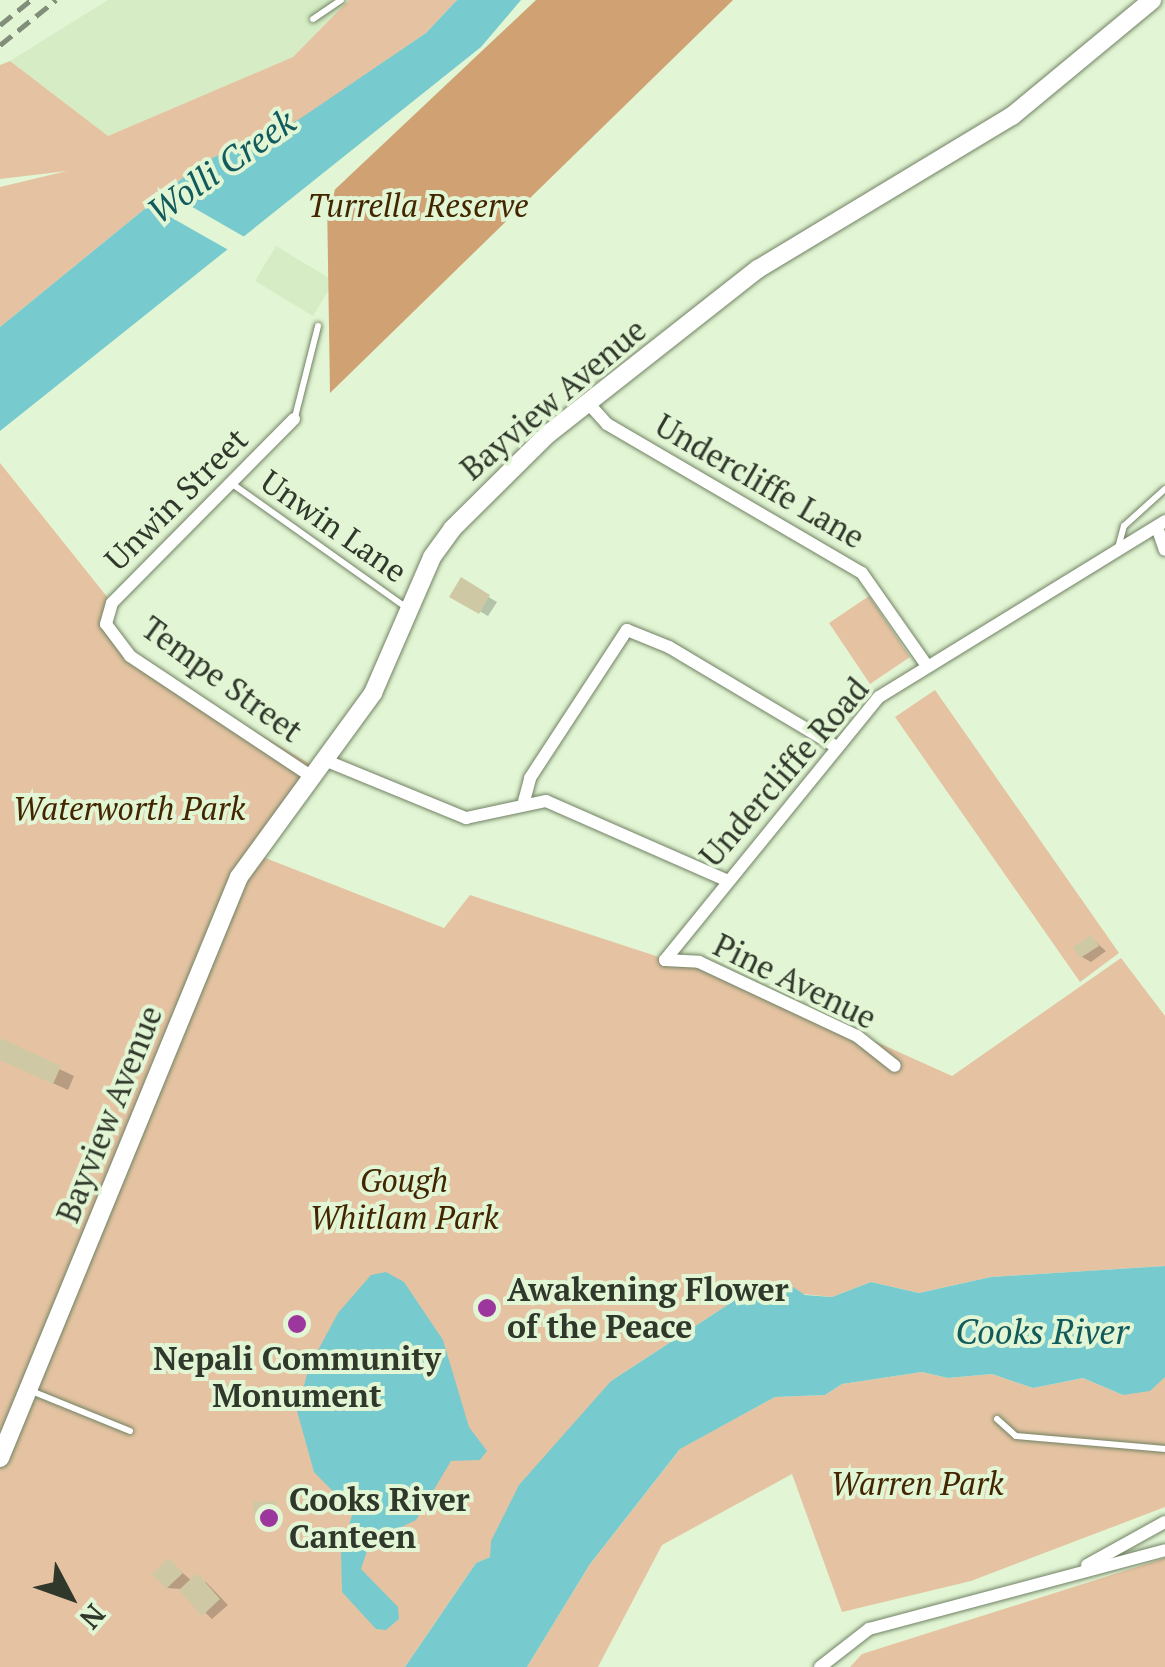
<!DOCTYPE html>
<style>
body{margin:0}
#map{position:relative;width:1165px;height:1667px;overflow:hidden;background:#e2f5d4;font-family:"PT Serif",serif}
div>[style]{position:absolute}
.built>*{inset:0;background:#d5ecc4}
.green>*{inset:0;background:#e5c3a2}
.forest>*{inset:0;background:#cfa173}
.water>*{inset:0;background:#77cbce}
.pier>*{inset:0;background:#e2f5d4}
.shadow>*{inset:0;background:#0003}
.building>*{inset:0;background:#cfc8a5}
.roads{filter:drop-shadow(0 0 2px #718264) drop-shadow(0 0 2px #718264)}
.lane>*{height:6px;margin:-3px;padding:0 3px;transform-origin:3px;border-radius:3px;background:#fff}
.street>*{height:12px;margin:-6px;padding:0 6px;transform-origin:6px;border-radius:6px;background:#fff}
.secondary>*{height:18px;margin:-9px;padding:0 9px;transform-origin:9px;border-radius:9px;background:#fff}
.rail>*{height:5px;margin-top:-2.5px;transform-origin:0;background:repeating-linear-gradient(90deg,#828e79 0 15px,transparent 0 23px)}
.dots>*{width:28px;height:28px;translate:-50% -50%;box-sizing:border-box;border:5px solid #e2f5d4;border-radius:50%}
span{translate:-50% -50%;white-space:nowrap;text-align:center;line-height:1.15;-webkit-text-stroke:8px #e2f5d4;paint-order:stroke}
.park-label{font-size:32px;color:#432500;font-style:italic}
.street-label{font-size:32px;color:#30372b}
.poi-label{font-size:32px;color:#30372b;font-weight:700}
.left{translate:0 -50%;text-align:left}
.water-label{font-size:35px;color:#125b5d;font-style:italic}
.north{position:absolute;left:20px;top:1547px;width:100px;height:100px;-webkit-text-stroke:8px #e2f5d4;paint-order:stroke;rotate:131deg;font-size:28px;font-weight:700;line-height:40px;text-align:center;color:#30372b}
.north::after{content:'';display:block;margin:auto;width:35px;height:45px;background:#30372b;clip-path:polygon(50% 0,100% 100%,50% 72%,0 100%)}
</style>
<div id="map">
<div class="built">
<i style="clip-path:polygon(108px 0,349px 0,293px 57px,108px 136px,10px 61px)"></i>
<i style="clip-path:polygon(276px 246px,334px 281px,313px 316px,255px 281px)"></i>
</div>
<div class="green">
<i style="clip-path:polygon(349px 0,457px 0,426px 33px,298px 121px,201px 163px,0 327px,0 187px,67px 171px,0 179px,0 65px,10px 61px,108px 136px,293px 57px)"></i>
<i style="clip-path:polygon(0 463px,112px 603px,106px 624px,130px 656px,315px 767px,253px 853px,444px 928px,470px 895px,665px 959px,699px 962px,952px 1076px,1121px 958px,1165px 1016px,1165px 1266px,991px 1277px,919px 1293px,871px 1282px,832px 1297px,752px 1289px,611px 1381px,490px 1557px,476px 1563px,405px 1667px,0 1667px)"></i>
<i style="clip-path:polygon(869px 596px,910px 657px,870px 684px,829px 623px)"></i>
<i style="clip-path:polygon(935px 690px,1119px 953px,1080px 982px,895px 717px)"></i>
<i style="clip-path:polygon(922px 1372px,948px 1378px,992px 1374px,1033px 1388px,1083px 1378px,1123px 1395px,1165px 1377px,1165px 1507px,971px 1581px,842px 1612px,792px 1474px,662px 1545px,598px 1667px,527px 1667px,590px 1564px,681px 1448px,775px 1397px,825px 1395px,842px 1384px)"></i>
<i style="clip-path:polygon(1165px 1558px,1165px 1667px,850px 1667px,862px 1654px)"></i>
</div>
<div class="forest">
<i style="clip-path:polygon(536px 0,733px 0,330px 393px,327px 197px)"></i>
</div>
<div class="water">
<i style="clip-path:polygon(457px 0,521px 0,481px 47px,0 431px,0 327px,201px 163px,298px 120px,426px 33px)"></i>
<i style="clip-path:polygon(1165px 1266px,1165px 1377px,1150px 1391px,1123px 1395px,1083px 1378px,1033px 1388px,992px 1374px,948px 1378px,922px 1372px,842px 1384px,825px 1395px,775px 1397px,680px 1449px,590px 1564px,527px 1667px,405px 1667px,476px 1563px,490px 1557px,491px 1541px,519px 1485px,611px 1381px,752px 1289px,790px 1285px,805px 1295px,832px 1297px,871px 1282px,919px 1293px,991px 1277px)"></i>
<i style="clip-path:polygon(386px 1272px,404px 1282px,443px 1340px,469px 1427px,487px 1451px,480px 1460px,451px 1461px,416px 1520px,370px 1542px,361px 1569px,398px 1607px,399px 1619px,386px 1630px,376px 1629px,342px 1592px,341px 1552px,353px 1512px,314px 1472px,297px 1411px,309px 1367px,338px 1313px,371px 1275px)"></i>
</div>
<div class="pier">
<i style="clip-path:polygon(161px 189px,248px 239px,232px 252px,144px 202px)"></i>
</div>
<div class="shadow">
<i style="clip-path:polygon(461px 581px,497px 602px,488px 616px,453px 596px)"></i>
<i style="clip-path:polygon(1091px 938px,1106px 951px,1091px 962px,1082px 957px)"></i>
<i style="clip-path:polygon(0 1041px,74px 1076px,68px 1090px,0 1059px)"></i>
<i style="clip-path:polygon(275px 1503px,280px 1521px,257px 1520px)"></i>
<i style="clip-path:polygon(169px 1561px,192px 1581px,206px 1582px,228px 1605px,212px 1619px,181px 1589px,167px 1588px)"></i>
</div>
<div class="building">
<i style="clip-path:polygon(461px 577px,490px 595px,479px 614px,449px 597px)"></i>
<i style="clip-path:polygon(1091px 935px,1099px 946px,1080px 958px,1073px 947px)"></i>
<i style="clip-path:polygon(0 1038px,61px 1066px,53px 1084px,0 1060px)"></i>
<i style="clip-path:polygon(276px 1501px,277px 1520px,255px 1522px,253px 1502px)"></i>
<i style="clip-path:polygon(169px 1558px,183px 1573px,166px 1589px,152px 1574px)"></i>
<i style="clip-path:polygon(197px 1573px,220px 1599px,202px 1616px,179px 1590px)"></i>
</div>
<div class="roads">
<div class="lane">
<i style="left:313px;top:19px;width:34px;rotate:-34deg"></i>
<i style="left:295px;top:417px;width:94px;rotate:-75.8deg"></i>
<i style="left:231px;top:483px;width:216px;rotate:35.4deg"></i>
<i style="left:1118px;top:548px;width:23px;rotate:-75deg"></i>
<i style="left:1124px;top:526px;width:55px;rotate:-42.1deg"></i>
<i style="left:29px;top:1390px;width:109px;rotate:22.1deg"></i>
<i style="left:997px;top:1419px;width:25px;rotate:42deg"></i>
<i style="left:1016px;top:1436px;width:150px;rotate:5deg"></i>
</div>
<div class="street">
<i style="left:589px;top:404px;width:27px;rotate:48deg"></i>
<i style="left:607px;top:424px;width:295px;rotate:30.3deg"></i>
<i style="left:862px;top:573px;width:113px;rotate:55deg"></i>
<i style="left:294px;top:419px;width:259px;rotate:134.7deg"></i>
<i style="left:112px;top:603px;width:22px;rotate:106deg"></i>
<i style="left:106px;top:624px;width:40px;rotate:53deg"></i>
<i style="left:130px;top:656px;width:215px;rotate:33.6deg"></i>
<i style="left:1157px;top:527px;width:24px;rotate:71deg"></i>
<i style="left:322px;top:759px;width:156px;rotate:22.3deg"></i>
<i style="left:466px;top:818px;width:82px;rotate:-12deg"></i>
<i style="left:546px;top:801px;width:197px;rotate:23.7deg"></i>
<i style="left:523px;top:805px;width:28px;rotate:-75deg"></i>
<i style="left:530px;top:778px;width:177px;rotate:-56.8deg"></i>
<i style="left:627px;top:630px;width:45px;rotate:22deg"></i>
<i style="left:669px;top:647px;width:196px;rotate:30.8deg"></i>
<i style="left:665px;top:960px;width:339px;rotate:-50.9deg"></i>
<i style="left:879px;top:697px;width:336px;rotate:-31.6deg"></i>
<i style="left:665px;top:960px;width:34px;rotate:3deg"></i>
<i style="left:699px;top:962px;width:174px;rotate:25.1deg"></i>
<i style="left:857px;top:1036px;width:48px;rotate:38.3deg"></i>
<i style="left:1087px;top:1565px;width:89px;rotate:-28.9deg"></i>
<i style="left:820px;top:1667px;width:62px;rotate:-37.8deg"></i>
<i style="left:869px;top:1629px;width:306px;rotate:-14.9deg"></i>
</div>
<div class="secondary">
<i style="left:0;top:1458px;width:628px;rotate:-67.64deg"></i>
<i style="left:239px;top:877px;width:228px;rotate:-53.9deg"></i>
<i style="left:373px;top:693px;width:148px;rotate:-66.5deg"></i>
<i style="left:432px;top:557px;width:34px;rotate:-54deg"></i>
<i style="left:452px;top:529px;width:135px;rotate:-44.7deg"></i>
<i style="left:548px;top:434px;width:267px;rotate:-38.2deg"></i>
<i style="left:758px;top:269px;width:297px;rotate:-31.1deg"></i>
<i style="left:1012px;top:116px;width:182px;rotate:-39.6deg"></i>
</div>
</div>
<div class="rail">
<i style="left:0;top:25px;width:40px;rotate:-39deg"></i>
<i style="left:0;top:45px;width:72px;rotate:-38.8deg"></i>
</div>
<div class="dots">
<i style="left:487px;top:1308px;background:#9c389d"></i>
<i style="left:297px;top:1324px;background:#9c389d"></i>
<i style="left:269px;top:1518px;background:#9c389d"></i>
</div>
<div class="park-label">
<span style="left:418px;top:205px">Turrella Reserve</span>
<span style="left:129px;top:808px">Waterworth Park</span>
<span style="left:404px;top:1199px">Gough<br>Whitlam Park</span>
<span style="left:917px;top:1483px">Warren Park</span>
</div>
<div class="street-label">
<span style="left:553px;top:399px;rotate:-40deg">Bayview Avenue</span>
<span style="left:760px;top:481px;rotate:30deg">Undercliffe Lane</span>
<span style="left:176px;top:499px;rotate:-45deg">Unwin Street</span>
<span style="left:334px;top:526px;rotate:35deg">Unwin Lane</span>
<span style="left:222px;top:679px;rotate:36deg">Tempe Street</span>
<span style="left:784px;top:772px;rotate:-49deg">Undercliffe Road</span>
<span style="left:795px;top:981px;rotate:26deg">Pine Avenue</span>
<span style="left:109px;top:1114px;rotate:-68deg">Bayview Avenue</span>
</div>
<div class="poi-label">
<span class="left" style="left:507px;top:1308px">Awakening Flower<br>of the Peace</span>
<span style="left:297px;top:1377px">Nepali Community<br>Monument</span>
<span class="left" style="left:289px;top:1518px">Cooks River<br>Canteen</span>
</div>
<div class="water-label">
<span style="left:221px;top:166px;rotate:-35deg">Wolli Creek</span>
<span style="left:1042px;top:1331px">Cooks River</span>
</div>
<div class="north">N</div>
</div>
